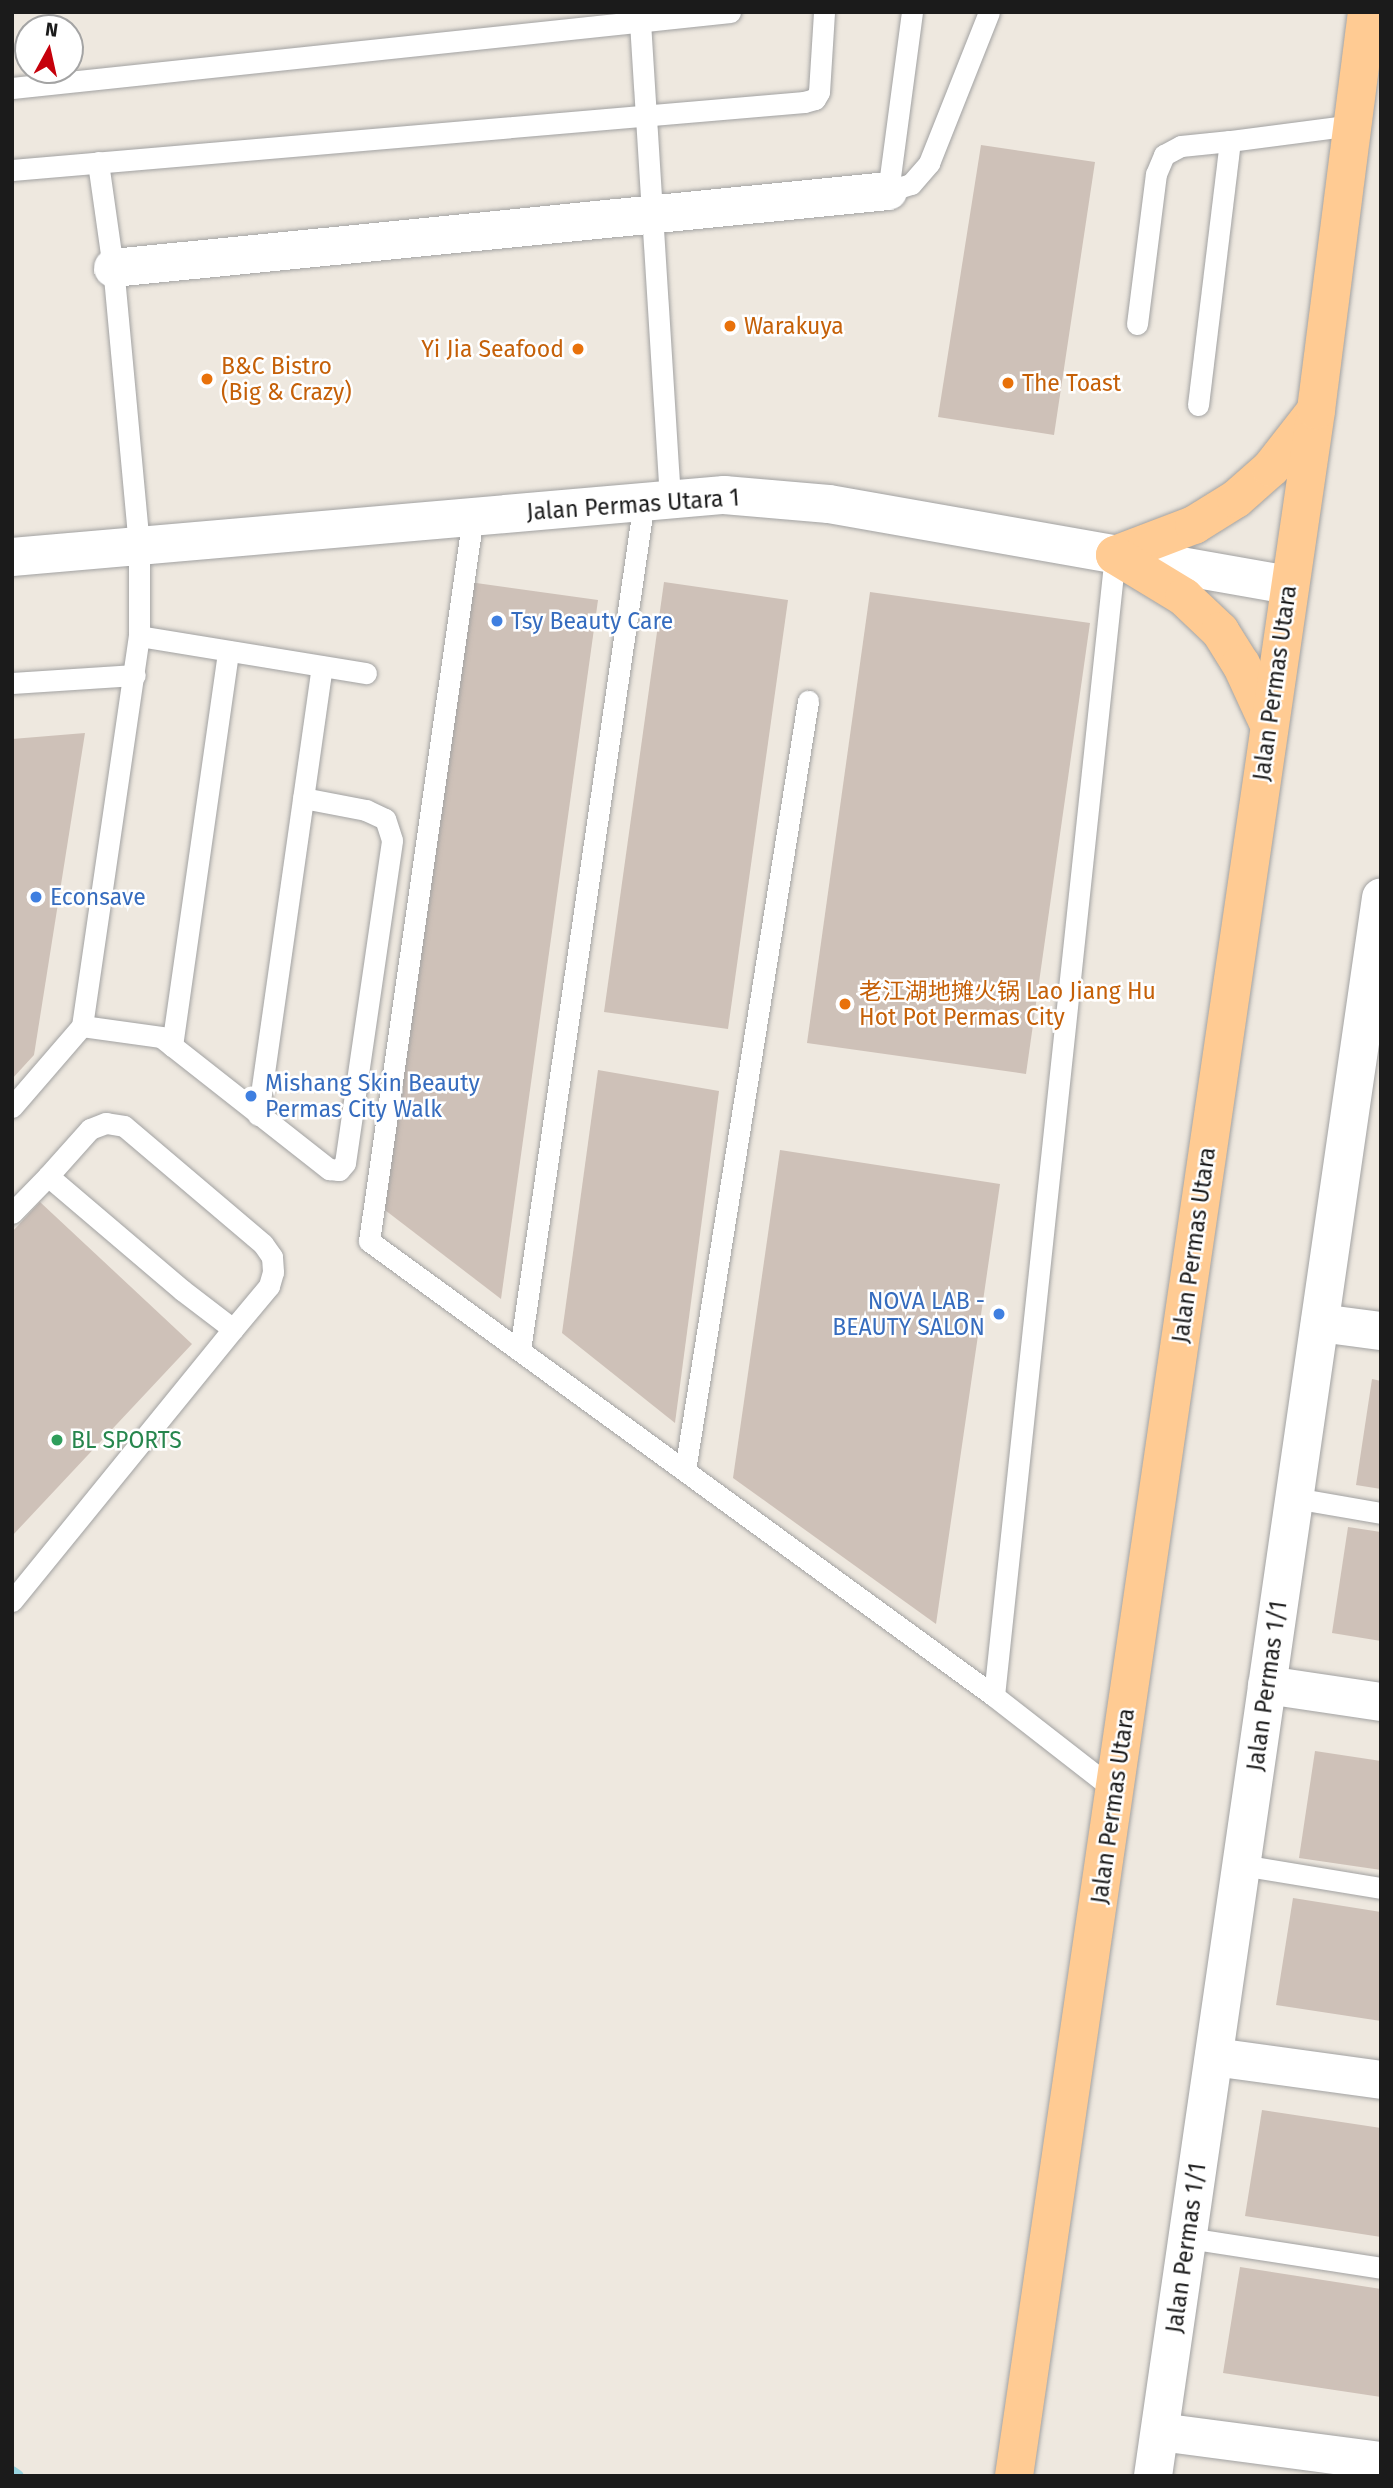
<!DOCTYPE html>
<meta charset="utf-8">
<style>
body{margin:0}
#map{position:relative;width:1393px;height:2488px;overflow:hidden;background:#eee8df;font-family:"Fira Sans","Noto Sans SC",sans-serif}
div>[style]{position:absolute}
.stream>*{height:12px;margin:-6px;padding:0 6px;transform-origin:6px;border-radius:6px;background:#9ad5e1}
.building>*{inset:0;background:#cec1b8}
.roads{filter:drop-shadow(0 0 2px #a2a2a2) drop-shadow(0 0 2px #a2a2a2)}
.lane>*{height:21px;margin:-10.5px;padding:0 10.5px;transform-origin:10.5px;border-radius:10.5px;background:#fff}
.street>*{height:38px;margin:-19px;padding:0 19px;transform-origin:19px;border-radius:19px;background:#fff}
.primary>*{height:38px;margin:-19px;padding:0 19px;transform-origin:19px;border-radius:19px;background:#ffcb93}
.dots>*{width:19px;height:19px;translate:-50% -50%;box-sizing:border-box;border:4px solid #fff;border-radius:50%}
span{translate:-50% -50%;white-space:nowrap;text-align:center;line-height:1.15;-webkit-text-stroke:5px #fff;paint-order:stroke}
.food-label{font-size:23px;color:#c56008}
.left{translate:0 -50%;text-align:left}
.right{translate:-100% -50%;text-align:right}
.street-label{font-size:23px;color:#1b1b1b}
.shop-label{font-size:23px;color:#366cbe}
.leisure-label{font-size:23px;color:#27864d}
.frame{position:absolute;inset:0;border:14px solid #1b1b1b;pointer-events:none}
.north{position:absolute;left:14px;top:14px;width:70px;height:70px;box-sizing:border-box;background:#fff;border:2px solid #a4a4a4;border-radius:50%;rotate:8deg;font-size:19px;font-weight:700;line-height:28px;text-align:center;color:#1b1b1b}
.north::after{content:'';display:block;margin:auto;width:24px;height:32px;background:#c6000b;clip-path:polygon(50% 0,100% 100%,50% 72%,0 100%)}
</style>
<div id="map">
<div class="stream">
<i style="left:12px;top:2472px;width:7px;rotate:34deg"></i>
</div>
<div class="building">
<i style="clip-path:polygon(981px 145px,1095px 162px,1054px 435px,938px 417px)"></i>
<i style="clip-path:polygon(469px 582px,598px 600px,501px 1299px,381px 1207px)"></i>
<i style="clip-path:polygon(664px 582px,788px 600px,728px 1029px,604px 1012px)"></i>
<i style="clip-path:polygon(870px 592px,1090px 623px,1026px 1074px,807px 1043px)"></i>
<i style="clip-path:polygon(85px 733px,34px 1055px,12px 1079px,12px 739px)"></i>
<i style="clip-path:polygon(598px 1070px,719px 1091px,675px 1423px,562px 1333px)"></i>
<i style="clip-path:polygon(780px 1150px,1000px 1184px,936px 1624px,733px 1478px)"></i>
<i style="clip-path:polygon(40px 1202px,192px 1344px,12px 1536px,12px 1232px)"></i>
<i style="clip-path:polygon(1372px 1379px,1381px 1381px,1381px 1489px,1356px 1485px)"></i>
<i style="clip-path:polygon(1348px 1527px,1381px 1532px,1381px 1641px,1332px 1633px)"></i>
<i style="clip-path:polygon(1315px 1751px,1381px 1761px,1381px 1870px,1299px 1858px)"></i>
<i style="clip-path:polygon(1293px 1898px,1381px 1912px,1381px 2021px,1276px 2005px)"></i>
<i style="clip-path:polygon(1262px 2110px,1381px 2128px,1381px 2237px,1245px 2216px)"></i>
<i style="clip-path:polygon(1240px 2267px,1381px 2289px,1381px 2397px,1223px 2373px)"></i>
</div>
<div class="roads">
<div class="lane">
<i style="left:912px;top:12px;width:181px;rotate:97.6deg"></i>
<i style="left:888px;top:191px;width:24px;rotate:-17deg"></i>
<i style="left:911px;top:184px;width:28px;rotate:-49deg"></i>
<i style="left:929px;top:163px;width:162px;rotate:-68.3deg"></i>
<i style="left:640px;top:22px;width:478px;rotate:86.4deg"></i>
<i style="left:12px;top:88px;width:722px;rotate:-6.04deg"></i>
<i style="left:12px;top:170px;width:795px;rotate:-4.91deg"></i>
<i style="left:804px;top:102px;width:11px;rotate:-15deg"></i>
<i style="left:815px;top:99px;width:8px;rotate:-60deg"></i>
<i style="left:819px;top:92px;width:80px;rotate:-86.4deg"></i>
<i style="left:1137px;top:324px;width:151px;rotate:-82.8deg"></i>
<i style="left:1156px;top:174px;width:21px;rotate:-67deg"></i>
<i style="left:1164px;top:155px;width:19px;rotate:-28deg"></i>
<i style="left:1181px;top:146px;width:49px;rotate:-5.8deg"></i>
<i style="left:1198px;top:405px;width:266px;rotate:-83.1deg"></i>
<i style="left:1230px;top:141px;width:124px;rotate:-7.4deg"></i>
<i style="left:473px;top:516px;width:732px;rotate:98.16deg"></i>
<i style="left:369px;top:1241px;width:773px;rotate:36.05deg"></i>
<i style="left:994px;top:1696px;width:155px;rotate:37.9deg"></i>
<i style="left:139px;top:636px;width:230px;rotate:9.3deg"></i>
<i style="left:12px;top:683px;width:123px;rotate:-3.7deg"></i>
<i style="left:82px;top:1026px;width:80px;rotate:7.9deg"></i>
<i style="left:161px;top:1037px;width:214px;rotate:38.2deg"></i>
<i style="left:329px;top:1169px;width:10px;rotate:6deg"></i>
<i style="left:339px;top:1170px;width:9px;rotate:-49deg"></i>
<i style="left:345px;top:1163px;width:326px;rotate:-81.7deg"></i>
<i style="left:392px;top:840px;width:22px;rotate:-108deg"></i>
<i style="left:385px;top:819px;width:21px;rotate:-155deg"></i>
<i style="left:366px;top:810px;width:64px;rotate:-169.2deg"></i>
<i style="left:172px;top:1046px;width:399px;rotate:-81.9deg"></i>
<i style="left:12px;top:1107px;width:107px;rotate:-49.2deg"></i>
<i style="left:82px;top:1026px;width:394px;rotate:-81.7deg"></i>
<i style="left:139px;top:636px;width:90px;rotate:-90deg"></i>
<i style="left:139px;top:546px;width:279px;rotate:-95.3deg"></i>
<i style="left:113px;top:268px;width:107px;rotate:-98.1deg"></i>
<i style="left:258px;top:1115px;width:453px;rotate:-81.9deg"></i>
<i style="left:106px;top:1123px;width:18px;rotate:9deg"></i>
<i style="left:124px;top:1126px;width:182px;rotate:40.3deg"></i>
<i style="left:263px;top:1244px;width:16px;rotate:55deg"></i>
<i style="left:272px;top:1257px;width:15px;rotate:86deg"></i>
<i style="left:273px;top:1272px;width:15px;rotate:106deg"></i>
<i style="left:269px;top:1286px;width:56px;rotate:129.9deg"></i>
<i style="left:233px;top:1329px;width:64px;rotate:-142.6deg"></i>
<i style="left:182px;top:1290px;width:176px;rotate:-139.6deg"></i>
<i style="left:48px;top:1176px;width:63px;rotate:-48.2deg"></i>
<i style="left:90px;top:1129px;width:17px;rotate:-21deg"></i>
<i style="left:12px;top:1213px;width:52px;rotate:-45.8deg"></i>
<i style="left:520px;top:1350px;width:858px;rotate:-81.69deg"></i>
<i style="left:685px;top:1470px;width:779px;rotate:-80.91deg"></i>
<i style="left:1294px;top:1498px;width:88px;rotate:9.8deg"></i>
<i style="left:12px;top:1601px;width:350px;rotate:-50.9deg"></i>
<i style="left:994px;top:1696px;width:1147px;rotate:-83.95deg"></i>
<i style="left:1242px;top:1865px;width:141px;rotate:9.4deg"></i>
<i style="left:1188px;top:2238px;width:195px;rotate:8.8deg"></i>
</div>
<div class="street">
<i style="left:113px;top:268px;width:779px;rotate:-5.67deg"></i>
<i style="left:12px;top:557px;width:715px;rotate:-4.98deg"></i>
<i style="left:724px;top:495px;width:105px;rotate:4.9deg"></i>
<i style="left:829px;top:504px;width:468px;rotate:10deg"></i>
<i style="left:1320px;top:1323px;width:62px;rotate:7.5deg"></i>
<i style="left:1267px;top:1685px;width:115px;rotate:8.5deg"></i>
<i style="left:1214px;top:2057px;width:169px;rotate:7.8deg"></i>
<i style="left:1160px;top:2432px;width:223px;rotate:7.5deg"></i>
<i style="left:1153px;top:2476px;width:1595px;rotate:-81.78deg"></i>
</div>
<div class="primary">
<i style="left:1115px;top:555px;width:85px;rotate:-20.8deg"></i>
<i style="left:1194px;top:525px;width:49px;rotate:-31.8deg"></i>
<i style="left:1236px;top:499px;width:47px;rotate:-41.5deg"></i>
<i style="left:1271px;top:468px;width:70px;rotate:-52deg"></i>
<i style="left:1115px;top:555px;width:81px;rotate:31.3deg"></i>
<i style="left:1184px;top:597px;width:50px;rotate:43.4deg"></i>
<i style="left:1220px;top:631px;width:39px;rotate:58deg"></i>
<i style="left:1241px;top:664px;width:67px;rotate:65.3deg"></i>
<i style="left:1014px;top:2476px;width:2088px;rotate:-81.68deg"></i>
<i style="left:1316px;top:410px;width:401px;rotate:-82.7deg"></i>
</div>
</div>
<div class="dots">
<i style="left:730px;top:326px;background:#e8710a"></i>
<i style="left:578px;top:349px;background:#e8710a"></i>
<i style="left:207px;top:379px;background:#e8710a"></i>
<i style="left:1008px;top:383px;background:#e8710a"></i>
<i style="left:497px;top:621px;background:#3f7fe0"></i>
<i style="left:36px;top:897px;background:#3f7fe0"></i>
<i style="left:845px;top:1004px;background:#e8710a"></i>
<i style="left:251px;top:1096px;background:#3f7fe0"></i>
<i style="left:999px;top:1314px;background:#3f7fe0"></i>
<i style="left:57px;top:1440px;background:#2e9e5b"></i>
</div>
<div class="food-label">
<span class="left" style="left:744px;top:326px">Warakuya</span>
<span class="right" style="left:564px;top:349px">Yi Jia Seafood</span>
<span class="left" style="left:221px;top:379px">B&amp;C Bistro<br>(Big &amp; Crazy)</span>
<span class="left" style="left:1022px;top:383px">The Toast</span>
<span class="left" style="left:859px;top:1004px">老江湖地摊火锅 Lao Jiang Hu<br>Hot Pot Permas City</span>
</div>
<div class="street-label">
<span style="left:633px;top:505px;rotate:-4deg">Jalan Permas Utara 1</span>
<span style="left:1275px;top:683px;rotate:-82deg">Jalan Permas Utara</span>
<span style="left:1194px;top:1245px;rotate:-82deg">Jalan Permas Utara</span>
<span style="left:1267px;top:1686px;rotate:-82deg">Jalan Permas 1/1</span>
<span style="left:1113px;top:1806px;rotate:-82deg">Jalan Permas Utara</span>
<span style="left:1186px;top:2248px;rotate:-82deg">Jalan Permas 1/1</span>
</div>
<div class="shop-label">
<span class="left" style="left:511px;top:621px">Tsy Beauty Care</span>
<span class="left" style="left:50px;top:897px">Econsave</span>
<span class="left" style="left:265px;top:1096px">Mishang Skin Beauty<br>Permas City Walk</span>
<span class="right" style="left:985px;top:1314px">NOVA LAB -<br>BEAUTY SALON</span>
</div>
<div class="leisure-label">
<span class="left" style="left:71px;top:1440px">BL SPORTS</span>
</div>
<div class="frame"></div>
<div class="north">N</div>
</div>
